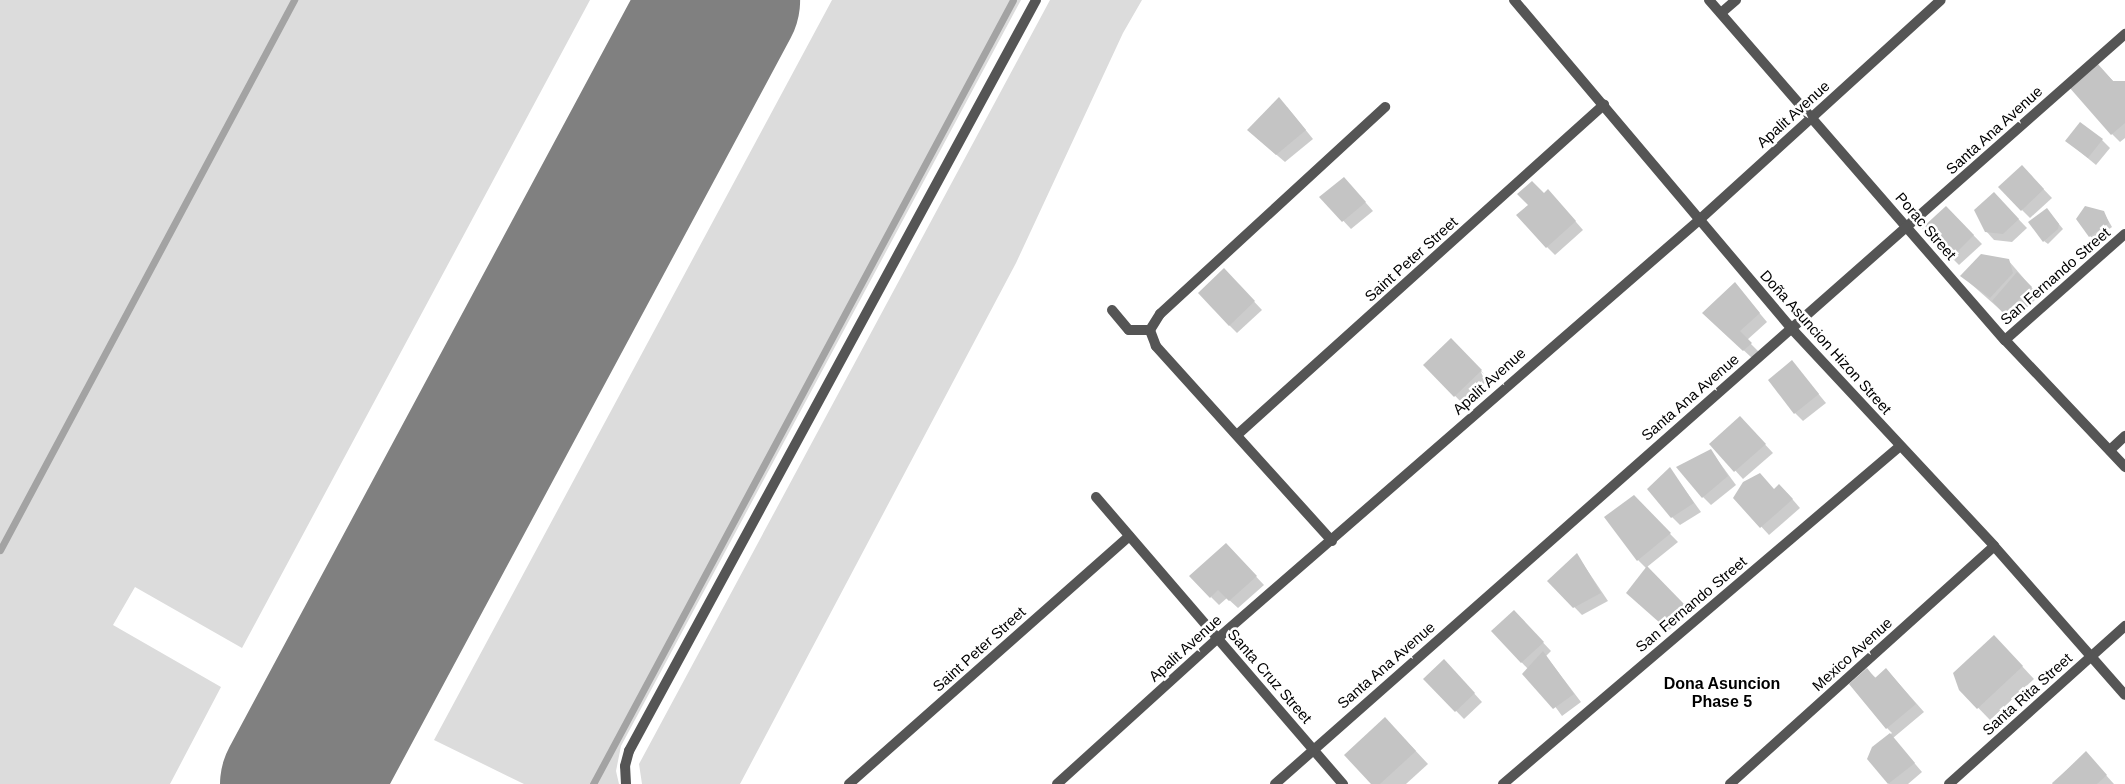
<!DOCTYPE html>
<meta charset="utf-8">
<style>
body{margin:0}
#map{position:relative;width:2125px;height:784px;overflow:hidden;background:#fff;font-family:Helvetica,sans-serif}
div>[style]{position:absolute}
.green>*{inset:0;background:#dcdcdc}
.shadow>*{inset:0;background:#0003}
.stream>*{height:7px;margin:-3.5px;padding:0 3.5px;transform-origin:3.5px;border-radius:3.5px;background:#a3a3a3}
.runway>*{height:159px;margin:-79.5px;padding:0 79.5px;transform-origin:79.5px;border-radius:79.5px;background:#808080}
.building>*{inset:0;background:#c4c4c4}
.lane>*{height:10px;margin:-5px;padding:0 5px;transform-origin:5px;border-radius:5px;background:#555}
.street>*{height:10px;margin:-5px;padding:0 5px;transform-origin:5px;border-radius:5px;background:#555}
span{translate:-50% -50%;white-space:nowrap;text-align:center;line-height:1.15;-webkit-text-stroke:5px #fff;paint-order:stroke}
.street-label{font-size:15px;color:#000}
.neighbourhood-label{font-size:16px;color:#000;font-weight:700}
</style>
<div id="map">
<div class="green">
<i style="clip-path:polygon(0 0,590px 0,242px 648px,135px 587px,113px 625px,221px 687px,170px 784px,0 784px)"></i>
<i style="clip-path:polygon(832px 0,1021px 0,621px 746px,616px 771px,619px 784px,524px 784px,434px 740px)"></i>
<i style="clip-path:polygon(1050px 0,1142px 0,1123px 33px,1016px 263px,740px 784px,642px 784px,639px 764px)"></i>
</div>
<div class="shadow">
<i style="clip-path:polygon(2097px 64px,2114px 82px,2125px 82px,2125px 138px,2120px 142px,2112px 134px)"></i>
<i style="clip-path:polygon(1287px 107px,1313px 139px,1285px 162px,1257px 138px)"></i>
<i style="clip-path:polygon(2102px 140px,2110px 148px,2096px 165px,2067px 141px)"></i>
<i style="clip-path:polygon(2030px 175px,2052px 198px,2030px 218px,2022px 210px)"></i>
<i style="clip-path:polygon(1344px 178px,1373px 211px,1351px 229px,1321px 197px)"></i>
<i style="clip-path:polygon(1544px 195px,1556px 199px,1583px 230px,1555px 255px,1547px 247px)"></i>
<i style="clip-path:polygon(2002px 202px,2027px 228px,2012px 242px,1994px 240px,1986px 231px)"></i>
<i style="clip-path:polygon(1946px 207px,1982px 244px,1959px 265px,1951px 257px)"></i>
<i style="clip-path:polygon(2050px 213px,2063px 229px,2048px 244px,2044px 241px)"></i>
<i style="clip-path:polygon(2104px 213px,2112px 227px,2094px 240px,2090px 236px)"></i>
<i style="clip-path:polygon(2008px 260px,2039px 296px,2013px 321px,1962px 276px)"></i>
<i style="clip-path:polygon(1232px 278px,1262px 310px,1237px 333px,1229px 325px)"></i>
<i style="clip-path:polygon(1735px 284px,1767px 322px,1747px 340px,1759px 352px,1752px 358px,1712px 321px)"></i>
<i style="clip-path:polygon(1451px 340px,1489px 379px,1463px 404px,1425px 365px)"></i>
<i style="clip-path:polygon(1792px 362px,1826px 403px,1803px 421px,1795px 413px)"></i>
<i style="clip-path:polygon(1748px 426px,1773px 453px,1743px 479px,1711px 444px)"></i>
<i style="clip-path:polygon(1711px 451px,1736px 485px,1711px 505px,1703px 497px)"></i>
<i style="clip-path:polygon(1670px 469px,1701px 512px,1680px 525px,1672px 517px)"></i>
<i style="clip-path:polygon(1774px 490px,1787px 493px,1800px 508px,1769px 535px,1735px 498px)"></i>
<i style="clip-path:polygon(1634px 497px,1678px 542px,1647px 567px,1691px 613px,1669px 630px,1636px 601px,1647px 569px,1638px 560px)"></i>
<i style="clip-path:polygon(1234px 553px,1264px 585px,1238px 608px,1227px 598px,1219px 605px,1211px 597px)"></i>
<i style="clip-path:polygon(1577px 555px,1608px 601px,1582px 615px,1549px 581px)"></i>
<i style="clip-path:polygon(1522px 620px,1551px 651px,1546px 656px,1581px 702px,1562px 716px,1528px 669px,1492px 631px)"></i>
<i style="clip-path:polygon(2006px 649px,2034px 679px,1990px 720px,1960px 689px)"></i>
<i style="clip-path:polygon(1452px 669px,1482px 702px,1464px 719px,1425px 679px)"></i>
<i style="clip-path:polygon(1886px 669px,1924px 712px,1893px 738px,1922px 772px,1908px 784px,1889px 784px,1869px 759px,1873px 748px,1892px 733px,1887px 728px,1867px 670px,1876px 678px)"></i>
<i style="clip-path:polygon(1397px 731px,1428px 764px,1406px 784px,1373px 784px)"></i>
<i style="clip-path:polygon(2086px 753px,2114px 784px,2053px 784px,2052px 783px)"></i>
</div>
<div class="stream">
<i style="left:0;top:550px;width:624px;rotate:-61.87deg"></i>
<i style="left:593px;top:784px;width:889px;rotate:-61.82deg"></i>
</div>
<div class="runway">
<i style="left:299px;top:784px;width:890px;rotate:-61.76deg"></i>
</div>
<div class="building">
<i style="clip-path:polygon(2097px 63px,2113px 81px,2125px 81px,2125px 123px,2111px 135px,2069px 87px)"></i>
<i style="clip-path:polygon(1279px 97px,1306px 130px,1276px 155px,1247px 130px)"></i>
<i style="clip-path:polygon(2080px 122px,2103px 139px,2088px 158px,2065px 141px)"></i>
<i style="clip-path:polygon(2022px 165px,2044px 189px,2021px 211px,1998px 187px)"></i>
<i style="clip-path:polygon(1344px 177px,1366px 202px,1342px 222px,1319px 197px)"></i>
<i style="clip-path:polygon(1532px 181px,1544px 193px,1548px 189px,1576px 221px,1546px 248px,1516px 215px,1528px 205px,1517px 194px)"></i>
<i style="clip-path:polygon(1994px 192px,2019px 219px,2003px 234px,1985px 232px,1974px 210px)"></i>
<i style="clip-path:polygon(1946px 206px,1974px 235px,1951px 258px,1922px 228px)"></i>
<i style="clip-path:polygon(2085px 206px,2104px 211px,2109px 223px,2089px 237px,2076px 219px)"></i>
<i style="clip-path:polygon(2047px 208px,2059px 224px,2058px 229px,2043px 242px,2028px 222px)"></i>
<i style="clip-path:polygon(1981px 254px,2009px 259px,2013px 273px,1990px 298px,1960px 276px)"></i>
<i style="clip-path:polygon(1224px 268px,1255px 301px,1229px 326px,1198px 293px)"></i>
<i style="clip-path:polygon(2017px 272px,2032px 287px,2004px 314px,1992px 301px)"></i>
<i style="clip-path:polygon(1735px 282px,1760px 313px,1740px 331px,1752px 343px,1743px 351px,1702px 313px)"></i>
<i style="clip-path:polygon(1451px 338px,1482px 370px,1454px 397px,1423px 365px)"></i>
<i style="clip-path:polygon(1792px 360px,1819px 394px,1794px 414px,1768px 380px)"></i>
<i style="clip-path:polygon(1740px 416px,1766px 444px,1734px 472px,1709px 444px)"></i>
<i style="clip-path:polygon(1711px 449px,1728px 476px,1702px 498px,1676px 467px)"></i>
<i style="clip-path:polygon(1670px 467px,1694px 503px,1671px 518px,1647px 489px)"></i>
<i style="clip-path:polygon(1760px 473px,1774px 489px,1779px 484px,1793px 499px,1760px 528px,1733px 498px,1743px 482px)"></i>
<i style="clip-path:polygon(1634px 495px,1671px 533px,1637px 561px,1604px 517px)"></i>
<i style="clip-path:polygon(1226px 543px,1257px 576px,1229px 601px,1218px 590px,1210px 598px,1189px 576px)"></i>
<i style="clip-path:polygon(1577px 553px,1601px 593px,1573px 608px,1547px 581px)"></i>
<i style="clip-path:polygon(1647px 566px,1684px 604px,1660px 623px,1626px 593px)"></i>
<i style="clip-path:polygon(1514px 610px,1544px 642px,1521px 663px,1491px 631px)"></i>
<i style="clip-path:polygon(1994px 635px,2023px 666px,1977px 709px,1959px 690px,1953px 673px)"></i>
<i style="clip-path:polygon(1543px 651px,1574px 694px,1553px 709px,1522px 674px)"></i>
<i style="clip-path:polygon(1444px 659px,1475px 693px,1455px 712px,1423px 679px)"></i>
<i style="clip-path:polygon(1867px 668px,1875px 678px,1886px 668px,1916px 704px,1886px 729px,1849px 684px)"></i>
<i style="clip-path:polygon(1385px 717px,1416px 751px,1380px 784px,1371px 784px,1344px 755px)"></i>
<i style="clip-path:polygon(1890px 733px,1915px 763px,1888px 784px,1867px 759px,1872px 747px)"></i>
<i style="clip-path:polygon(2086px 751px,2107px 775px,2097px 784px,2052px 784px)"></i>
</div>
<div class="lane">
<i style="left:626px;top:784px;width:18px;rotate:-93deg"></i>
<i style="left:625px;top:766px;width:16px;rotate:-75deg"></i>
<i style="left:629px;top:751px;width:854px;rotate:-61.54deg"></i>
</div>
<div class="street">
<i style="left:1514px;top:0;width:429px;rotate:49.8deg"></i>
<i style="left:1791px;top:328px;width:298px;rotate:47deg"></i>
<i style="left:1994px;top:546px;width:198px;rotate:48.7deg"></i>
<i style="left:1709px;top:0;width:451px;rotate:49deg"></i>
<i style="left:2005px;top:340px;width:175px;rotate:46.6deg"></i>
<i style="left:1721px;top:13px;width:20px;rotate:-41deg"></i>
<i style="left:1112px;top:310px;width:26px;rotate:50deg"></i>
<i style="left:1129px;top:330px;width:21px"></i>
<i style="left:2005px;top:340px;width:160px;rotate:-41.5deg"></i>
<i style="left:1237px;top:435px;width:494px;rotate:-42deg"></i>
<i style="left:2110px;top:450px;width:21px;rotate:-43deg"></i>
<i style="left:1096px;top:497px;width:379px;rotate:49.3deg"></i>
<i style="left:1332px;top:541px;width:263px;rotate:-132.1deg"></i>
<i style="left:1156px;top:346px;width:17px;rotate:-111deg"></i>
<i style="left:1150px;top:330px;width:19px;rotate:-58deg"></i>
<i style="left:1160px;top:314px;width:306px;rotate:-42.6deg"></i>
<i style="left:849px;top:784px;width:374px;rotate:-41.5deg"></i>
<i style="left:1057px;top:784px;width:216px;rotate:-42.2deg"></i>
<i style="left:1217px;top:639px;width:637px;rotate:-40.99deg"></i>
<i style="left:1698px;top:221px;width:328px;rotate:-42.3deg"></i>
<i style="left:1275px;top:784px;width:1134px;rotate:-41.42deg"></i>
<i style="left:1503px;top:784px;width:520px;rotate:-40.4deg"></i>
<i style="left:1730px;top:784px;width:355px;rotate:-42deg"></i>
<i style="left:1949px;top:784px;width:237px;rotate:-41.9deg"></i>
</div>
<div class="street-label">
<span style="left:1793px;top:114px;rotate:-42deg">Apalit Avenue</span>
<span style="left:1994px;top:130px;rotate:-42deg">Santa Ana Avenue</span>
<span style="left:1926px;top:226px;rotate:49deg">Porac Street</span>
<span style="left:1411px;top:259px;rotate:-42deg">Saint Peter Street</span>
<span style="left:2055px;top:276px;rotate:-41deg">San Fernando Street</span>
<span style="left:1826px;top:342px;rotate:48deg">Doña Asuncion Hizon Street</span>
<span style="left:1489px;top:381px;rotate:-42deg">Apalit Avenue</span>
<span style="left:1690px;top:397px;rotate:-41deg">Santa Ana Avenue</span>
<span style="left:1691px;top:604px;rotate:-40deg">San Fernando Street</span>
<span style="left:1185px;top:648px;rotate:-42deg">Apalit Avenue</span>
<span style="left:979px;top:649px;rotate:-42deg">Saint Peter Street</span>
<span style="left:1852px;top:654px;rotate:-42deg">Mexico Avenue</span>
<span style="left:1386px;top:665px;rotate:-41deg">Santa Ana Avenue</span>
<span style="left:1270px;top:676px;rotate:49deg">Santa Cruz Street</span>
<span style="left:2027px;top:694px;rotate:-42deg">Santa Rita Street</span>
</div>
<div class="neighbourhood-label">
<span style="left:1722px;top:693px">Dona Asuncion<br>Phase 5</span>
</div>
</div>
